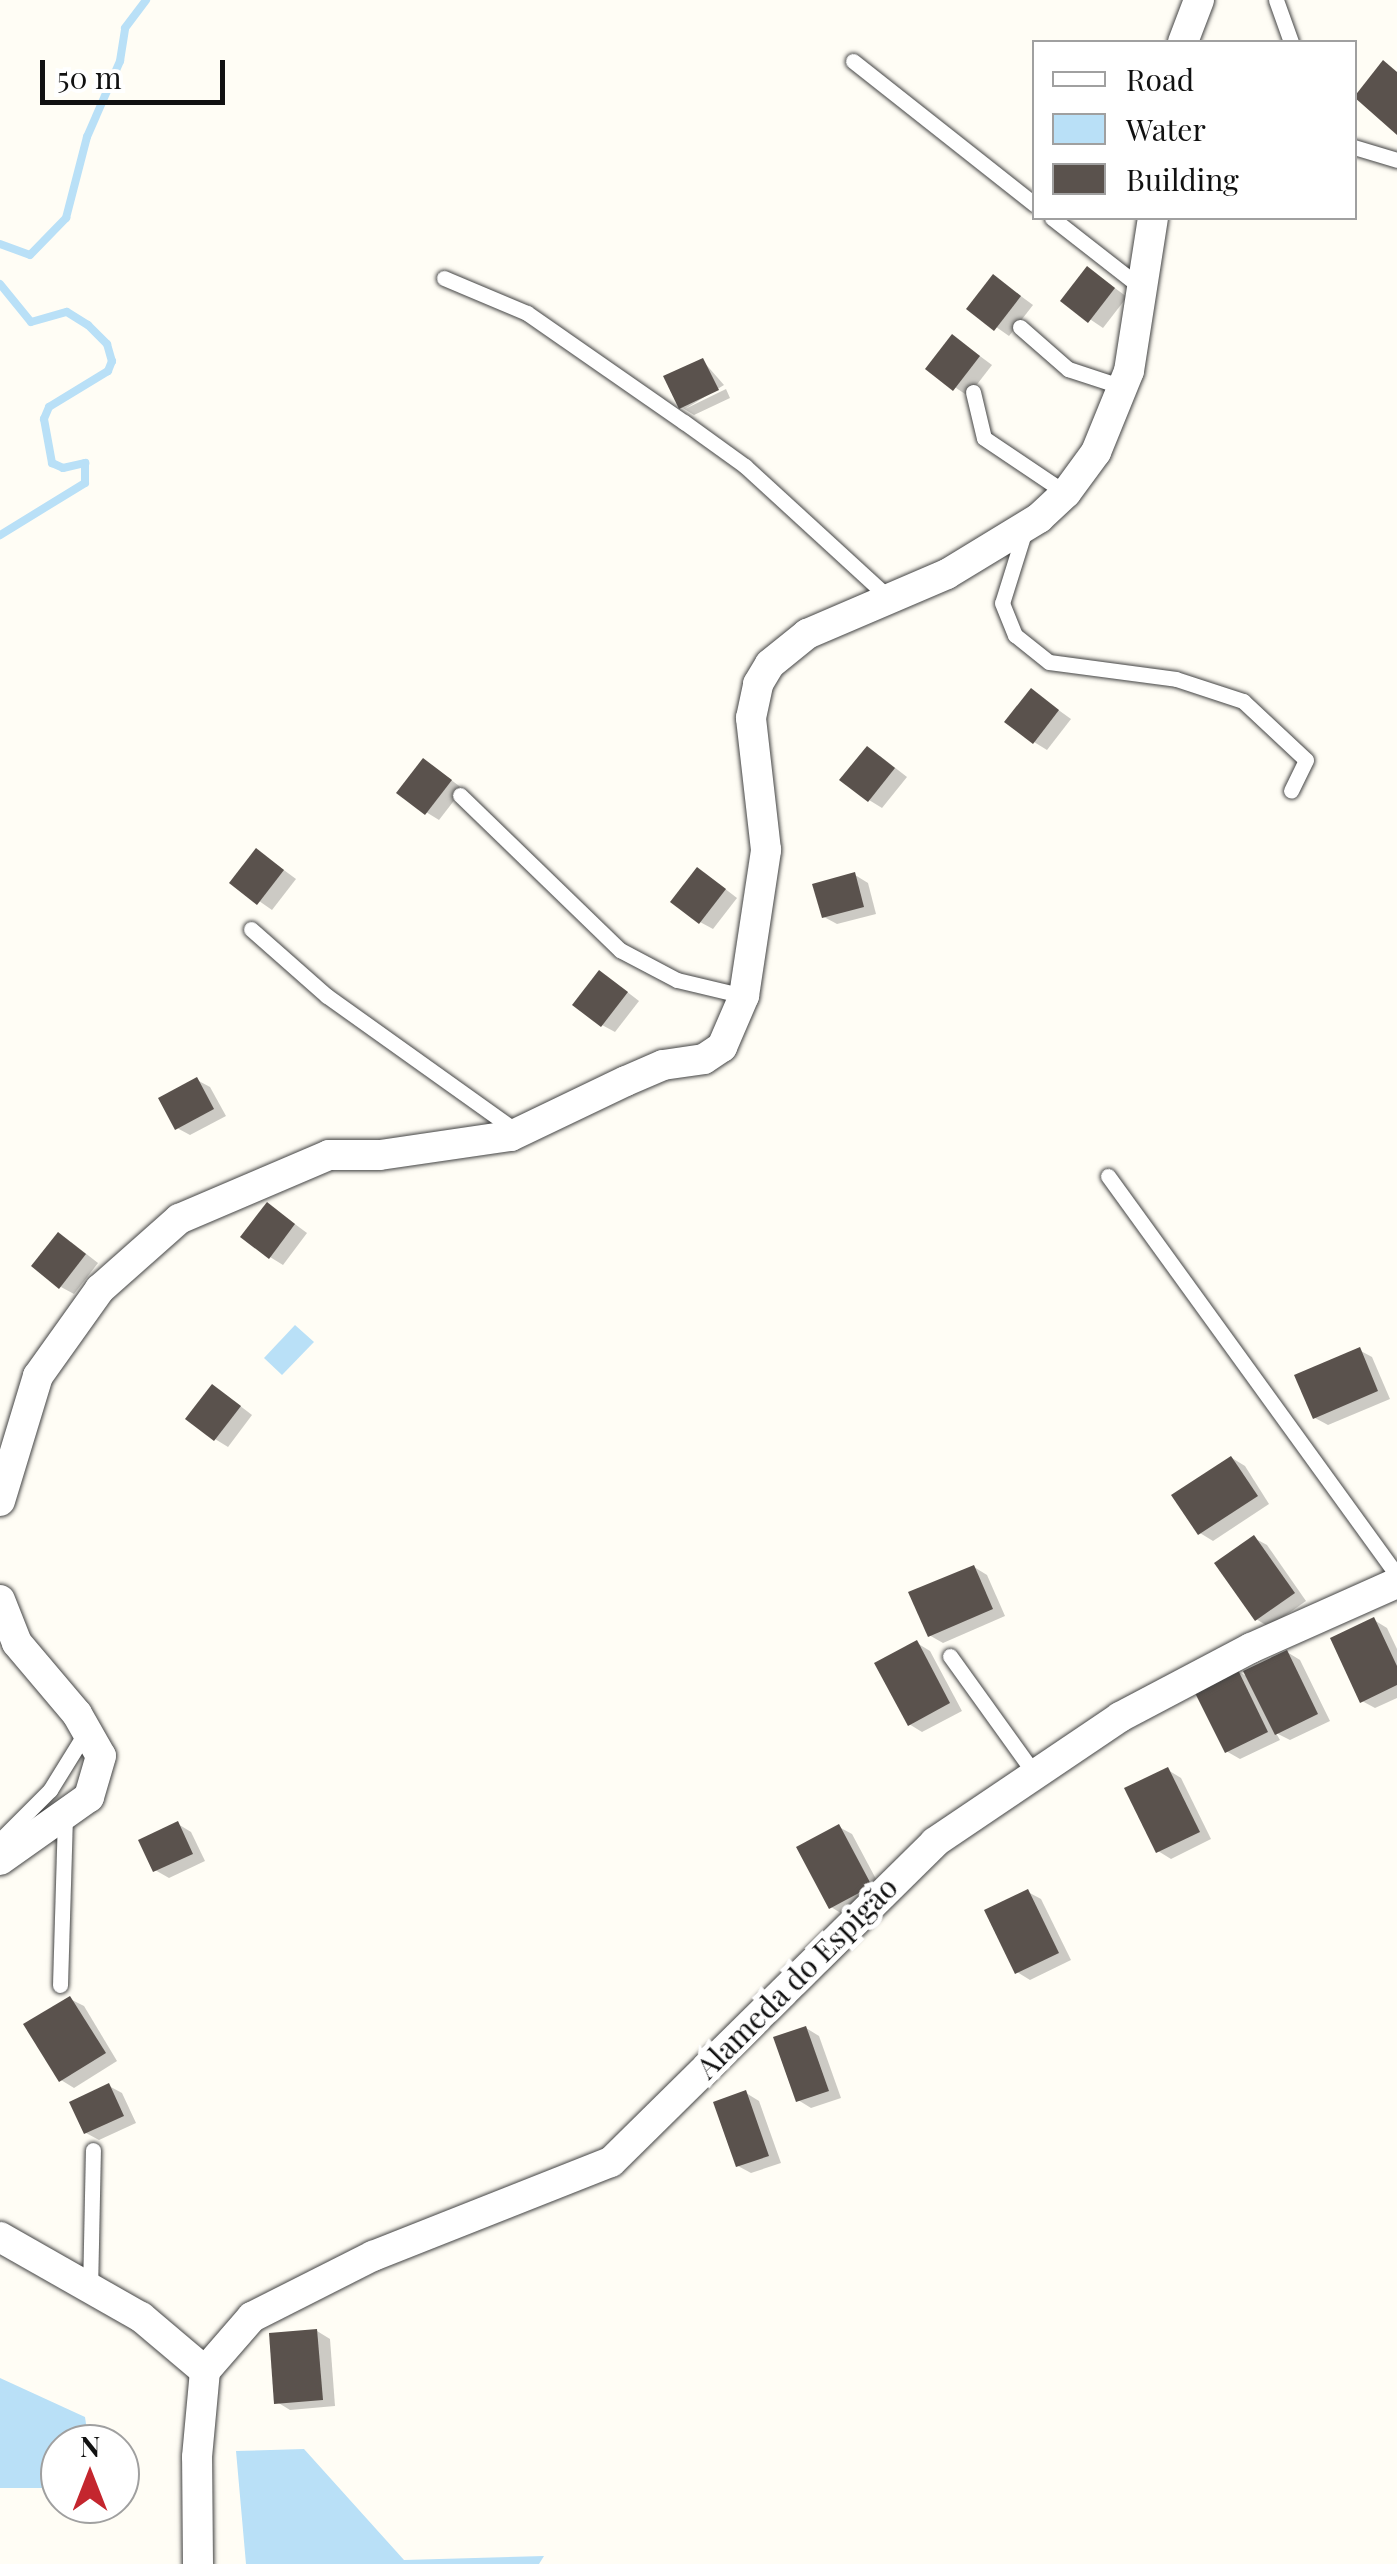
<!DOCTYPE html>
<meta charset="utf-8">
<style>
body{margin:0}
#map{position:relative;width:1397px;height:2564px;overflow:hidden;background:#fffdf5;font-family:"Playfair Display",serif}
div>[style]{position:absolute}
.water>*{inset:0;background:#b9e0f7}
.shadow>*{inset:0;background:#0003}
.stream>*{height:8px;margin:-4px;padding:0 4px;transform-origin:4px;border-radius:4px;background:#b9e0f7}
.building>*{inset:0;background:#5a524d}
.roads{filter:drop-shadow(0 0 2px #444) drop-shadow(0 0 2px #444)}
.lane>*{height:15px;margin:-7.5px;padding:0 7.5px;transform-origin:7.5px;border-radius:7.5px;background:#fff}
.street>*{height:30px;margin:-15px;padding:0 15px;transform-origin:15px;border-radius:15px;background:#fff}
span{translate:-50% -50%;white-space:nowrap;text-align:center;line-height:1.15;-webkit-text-stroke:10px #fff;paint-order:stroke}
.street-label{font-size:30px;color:#111}
.legend{position:absolute;left:1032px;top:40px;width:325px;height:180px;box-sizing:border-box;background:#fff;border:2px solid #a0a0a0;margin:0;padding:12px 18px;list-style:none;font-size:30px;color:#111}
.legend li{display:flex;align-items:center;gap:20px;height:50px}
.legend b{width:50px;border:2px solid #a0a0a0}
.north{position:absolute;left:40px;top:2424px;width:100px;height:100px;box-sizing:border-box;background:#fff;border:2px solid #a0a0a0;border-radius:50%;rotate:0deg;font-size:28px;font-weight:700;line-height:40px;text-align:center;color:#111}
.north::after{content:'';display:block;margin:auto;width:35px;height:45px;background:#c4262e;clip-path:polygon(50% 0,100% 100%,50% 72%,0 100%)}
.scale{position:absolute;left:40px;top:60px;width:185px;height:45px;box-sizing:border-box;border:5px solid #111;border-top:0;padding-left:12px;font-size:30px;line-height:35px;white-space:nowrap;color:#111;-webkit-text-stroke:8px #fff;paint-order:stroke}
</style>
<div id="map">
<div class="water">
<i style="clip-path:polygon(295px 1325px,314px 1342px,282px 1375px,264px 1358px)"></i>
<i style="clip-path:polygon(0 2378px,85px 2417px,89px 2444px,60px 2444px,60px 2488px,0 2488px)"></i>
<i style="clip-path:polygon(304px 2449px,404px 2560px,544px 2556px,539px 2564px,246px 2564px,236px 2451px)"></i>
</div>
<div class="shadow">
<i style="clip-path:polygon(1100px 277px,1127px 297px,1103px 328px,1063px 301px)"></i>
<i style="clip-path:polygon(1006px 285px,1033px 305px,1009px 336px,969px 308px)"></i>
<i style="clip-path:polygon(965px 345px,992px 365px,968px 396px,928px 369px)"></i>
<i style="clip-path:polygon(703px 361px,724px 385px,685px 409px,726px 389px,730px 398px,694px 415px,681px 407px)"></i>
<i style="clip-path:polygon(1032px 691px,1071px 719px,1047px 750px,1034px 742px)"></i>
<i style="clip-path:polygon(880px 756px,907px 777px,882px 808px,869px 800px)"></i>
<i style="clip-path:polygon(437px 769px,463px 789px,439px 820px,426px 812px)"></i>
<i style="clip-path:polygon(269px 859px,296px 879px,272px 910px,232px 882px)"></i>
<i style="clip-path:polygon(855px 875px,868px 883px,876px 914px,837px 924px,824px 917px)"></i>
<i style="clip-path:polygon(711px 878px,737px 898px,713px 929px,700px 922px)"></i>
<i style="clip-path:polygon(613px 981px,639px 1001px,615px 1032px,602px 1025px)"></i>
<i style="clip-path:polygon(197px 1080px,210px 1087px,226px 1116px,190px 1135px,177px 1128px)"></i>
<i style="clip-path:polygon(280px 1213px,307px 1233px,283px 1265px,270px 1257px)"></i>
<i style="clip-path:polygon(71px 1242px,98px 1263px,74px 1294px,61px 1287px)"></i>
<i style="clip-path:polygon(1359px 1350px,1372px 1357px,1390px 1399px,1328px 1425px,1315px 1418px)"></i>
<i style="clip-path:polygon(226px 1395px,252px 1415px,228px 1447px,215px 1439px)"></i>
<i style="clip-path:polygon(1232px 1458px,1245px 1466px,1269px 1504px,1213px 1541px,1200px 1533px)"></i>
<i style="clip-path:polygon(1254px 1538px,1267px 1545px,1306px 1601px,1269px 1627px,1256px 1619px)"></i>
<i style="clip-path:polygon(974px 1567px,987px 1575px,1005px 1616px,943px 1643px,929px 1635px)"></i>
<i style="clip-path:polygon(1374px 1620px,1387px 1628px,1397px 1649px,1397px 1698px,1375px 1708px,1362px 1701px)"></i>
<i style="clip-path:polygon(917px 1643px,930px 1651px,962px 1711px,922px 1732px,909px 1724px)"></i>
<i style="clip-path:polygon(1287px 1652px,1300px 1660px,1330px 1721px,1290px 1740px,1276px 1733px,1280px 1740px,1240px 1759px,1226px 1751px,1237px 1671px,1250px 1678px)"></i>
<i style="clip-path:polygon(1168px 1770px,1181px 1778px,1211px 1839px,1171px 1859px,1158px 1851px)"></i>
<i style="clip-path:polygon(178px 1824px,191px 1832px,205px 1861px,169px 1878px,155px 1870px)"></i>
<i style="clip-path:polygon(839px 1827px,852px 1834px,884px 1894px,844px 1915px,831px 1907px)"></i>
<i style="clip-path:polygon(1028px 1892px,1041px 1899px,1071px 1960px,1030px 1980px,1017px 1972px)"></i>
<i style="clip-path:polygon(70px 1999px,84px 2006px,117px 2061px,74px 2088px,61px 2080px)"></i>
<i style="clip-path:polygon(806px 2028px,819px 2036px,841px 2098px,811px 2108px,798px 2100px)"></i>
<i style="clip-path:polygon(109px 2086px,122px 2093px,136px 2123px,99px 2140px,86px 2133px)"></i>
<i style="clip-path:polygon(746px 2093px,759px 2101px,781px 2163px,751px 2173px,738px 2166px)"></i>
<i style="clip-path:polygon(317px 2331px,330px 2339px,335px 2406px,290px 2410px,277px 2402px)"></i>
</div>
<div class="stream">
<i style="left:0;top:244px;width:32px;rotate:20deg"></i>
<i style="left:30px;top:255px;width:52px;rotate:-45.8deg"></i>
<i style="left:66px;top:218px;width:84px;rotate:-75.5deg"></i>
<i style="left:87px;top:137px;width:83px;rotate:-66.5deg"></i>
<i style="left:120px;top:61px;width:33px;rotate:-81deg"></i>
<i style="left:125px;top:28px;width:35px;rotate:-53deg"></i>
<i style="left:0;top:284px;width:49px;rotate:50.8deg"></i>
<i style="left:31px;top:322px;width:37px;rotate:-16deg"></i>
<i style="left:67px;top:312px;width:25px;rotate:32deg"></i>
<i style="left:88px;top:325px;width:27px;rotate:45deg"></i>
<i style="left:107px;top:344px;width:18px;rotate:74deg"></i>
<i style="left:112px;top:361px;width:11px;rotate:112deg"></i>
<i style="left:108px;top:371px;width:69px;rotate:148.6deg"></i>
<i style="left:49px;top:407px;width:13px;rotate:113deg"></i>
<i style="left:44px;top:419px;width:45px;rotate:79.7deg"></i>
<i style="left:52px;top:463px;width:12px;rotate:24deg"></i>
<i style="left:63px;top:468px;width:23px;rotate:-13deg"></i>
<i style="left:85px;top:463px;width:20px;rotate:90deg"></i>
<i style="left:85px;top:483px;width:100px;rotate:148.5deg"></i>
</div>
<div class="building">
<i style="clip-path:polygon(1383px 60px,1397px 72px,1397px 135px,1354px 97px)"></i>
<i style="clip-path:polygon(1087px 266px,1115px 288px,1088px 323px,1060px 301px)"></i>
<i style="clip-path:polygon(993px 274px,1021px 296px,994px 331px,966px 309px)"></i>
<i style="clip-path:polygon(952px 334px,980px 356px,953px 391px,925px 369px)"></i>
<i style="clip-path:polygon(703px 358px,719px 390px,679px 409px,663px 376px)"></i>
<i style="clip-path:polygon(1031px 688px,1059px 710px,1033px 744px,1004px 722px)"></i>
<i style="clip-path:polygon(867px 746px,895px 768px,868px 802px,839px 780px)"></i>
<i style="clip-path:polygon(423px 758px,452px 780px,425px 815px,396px 793px)"></i>
<i style="clip-path:polygon(256px 848px,284px 870px,257px 905px,229px 883px)"></i>
<i style="clip-path:polygon(697px 867px,726px 889px,699px 924px,670px 902px)"></i>
<i style="clip-path:polygon(855px 872px,864px 907px,822px 918px,812px 884px)"></i>
<i style="clip-path:polygon(599px 970px,628px 992px,601px 1027px,572px 1005px)"></i>
<i style="clip-path:polygon(197px 1077px,214px 1109px,175px 1130px,158px 1098px)"></i>
<i style="clip-path:polygon(267px 1202px,295px 1224px,269px 1259px,240px 1237px)"></i>
<i style="clip-path:polygon(58px 1232px,86px 1254px,59px 1289px,31px 1266px)"></i>
<i style="clip-path:polygon(1360px 1347px,1378px 1391px,1313px 1419px,1294px 1375px)"></i>
<i style="clip-path:polygon(212px 1384px,241px 1406px,214px 1441px,185px 1419px)"></i>
<i style="clip-path:polygon(1231px 1456px,1258px 1496px,1198px 1535px,1171px 1495px)"></i>
<i style="clip-path:polygon(1254px 1535px,1295px 1593px,1255px 1621px,1214px 1563px)"></i>
<i style="clip-path:polygon(974px 1565px,993px 1609px,928px 1637px,908px 1592px)"></i>
<i style="clip-path:polygon(1374px 1617px,1397px 1666px,1397px 1685px,1360px 1703px,1330px 1638px)"></i>
<i style="clip-path:polygon(917px 1640px,950px 1703px,908px 1726px,874px 1663px)"></i>
<i style="clip-path:polygon(1287px 1650px,1318px 1714px,1275px 1735px,1243px 1671px)"></i>
<i style="clip-path:polygon(1237px 1668px,1268px 1732px,1225px 1753px,1193px 1689px)"></i>
<i style="clip-path:polygon(1168px 1767px,1200px 1832px,1156px 1853px,1124px 1788px)"></i>
<i style="clip-path:polygon(178px 1821px,193px 1854px,153px 1872px,138px 1840px)"></i>
<i style="clip-path:polygon(839px 1824px,872px 1886px,829px 1909px,796px 1847px)"></i>
<i style="clip-path:polygon(1028px 1889px,1059px 1953px,1015px 1974px,984px 1910px)"></i>
<i style="clip-path:polygon(70px 1996px,106px 2053px,59px 2082px,23px 2024px)"></i>
<i style="clip-path:polygon(806px 2026px,829px 2091px,796px 2102px,773px 2037px)"></i>
<i style="clip-path:polygon(109px 2083px,124px 2116px,84px 2134px,69px 2102px)"></i>
<i style="clip-path:polygon(746px 2090px,769px 2156px,736px 2167px,713px 2102px)"></i>
<i style="clip-path:polygon(317px 2329px,323px 2400px,274px 2404px,269px 2333px)"></i>
</div>
<div class="roads">
<div class="lane">
<i style="left:1276px;top:0;width:45px;rotate:70.3deg"></i>
<i style="left:853px;top:61px;width:231px;rotate:38.3deg"></i>
<i style="left:1354px;top:147px;width:45px;rotate:16.8deg"></i>
<i style="left:1052px;top:218px;width:115px;rotate:38deg"></i>
<i style="left:444px;top:278px;width:90px;rotate:22.9deg"></i>
<i style="left:527px;top:313px;width:191px;rotate:34.8deg"></i>
<i style="left:684px;top:422px;width:75px;rotate:35.8deg"></i>
<i style="left:745px;top:466px;width:193px;rotate:42.5deg"></i>
<i style="left:1020px;top:327px;width:64px;rotate:41.2deg"></i>
<i style="left:1068px;top:369px;width:58px;rotate:18.1deg"></i>
<i style="left:973px;top:392px;width:47px;rotate:76.6deg"></i>
<i style="left:984px;top:438px;width:99px;rotate:33.9deg"></i>
<i style="left:1024px;top:533px;width:73px;rotate:107.4deg"></i>
<i style="left:1002px;top:603px;width:35px;rotate:68deg"></i>
<i style="left:1015px;top:635px;width:43px;rotate:38.5deg"></i>
<i style="left:1049px;top:662px;width:128px;rotate:7.6deg"></i>
<i style="left:1176px;top:679px;width:71px;rotate:18.2deg"></i>
<i style="left:1243px;top:701px;width:86px;rotate:43.1deg"></i>
<i style="left:1306px;top:760px;width:34px;rotate:116deg"></i>
<i style="left:460px;top:795px;width:223px;rotate:44.1deg"></i>
<i style="left:620px;top:950px;width:64px;rotate:27.8deg"></i>
<i style="left:677px;top:980px;width:69px;rotate:13.4deg"></i>
<i style="left:251px;top:929px;width:101px;rotate:41.4deg"></i>
<i style="left:327px;top:996px;width:234px;rotate:35.5deg"></i>
<i style="left:1108px;top:1176px;width:493px;rotate:54.1deg"></i>
<i style="left:950px;top:1656px;width:144px;rotate:54.3deg"></i>
<i style="left:0;top:1840px;width:71px;rotate:-45deg"></i>
<i style="left:50px;top:1790px;width:70px;rotate:-58.3deg"></i>
<i style="left:60px;top:1985px;width:167px;rotate:-88.3deg"></i>
<i style="left:90px;top:2291px;width:141px;rotate:-88.8deg"></i>
</div>
<div class="street">
<i style="left:1183px;top:42px;width:45px;rotate:-69.1deg"></i>
<i style="left:0;top:1501px;width:131px;rotate:-73.1deg"></i>
<i style="left:38px;top:1376px;width:107px;rotate:-54.5deg"></i>
<i style="left:100px;top:1289px;width:106px;rotate:-41.5deg"></i>
<i style="left:179px;top:1219px;width:163px;rotate:-23.1deg"></i>
<i style="left:329px;top:1155px;width:51px"></i>
<i style="left:380px;top:1155px;width:132px;rotate:-8.3deg"></i>
<i style="left:511px;top:1136px;width:127px;rotate:-25.6deg"></i>
<i style="left:626px;top:1081px;width:40px;rotate:-23.4deg"></i>
<i style="left:663px;top:1065px;width:41px;rotate:-8.3deg"></i>
<i style="left:704px;top:1059px;width:22px;rotate:-34deg"></i>
<i style="left:722px;top:1047px;width:56px;rotate:-66.7deg"></i>
<i style="left:744px;top:996px;width:148px;rotate:-81.4deg"></i>
<i style="left:766px;top:850px;width:133px;rotate:-96.5deg"></i>
<i style="left:751px;top:718px;width:35px;rotate:-78deg"></i>
<i style="left:758px;top:684px;width:23px;rotate:-59deg"></i>
<i style="left:770px;top:664px;width:48px;rotate:-39deg"></i>
<i style="left:807px;top:634px;width:152px;rotate:-23.2deg"></i>
<i style="left:947px;top:574px;width:108px;rotate:-31.3deg"></i>
<i style="left:1039px;top:518px;width:37px;rotate:-43deg"></i>
<i style="left:1066px;top:493px;width:51px;rotate:-53.8deg"></i>
<i style="left:1096px;top:452px;width:87px;rotate:-67.8deg"></i>
<i style="left:1129px;top:371px;width:155px;rotate:-81.1deg"></i>
<i style="left:0;top:1600px;width:46px;rotate:68.4deg"></i>
<i style="left:17px;top:1643px;width:93px;rotate:49.8deg"></i>
<i style="left:77px;top:1714px;width:48px;rotate:60.3deg"></i>
<i style="left:101px;top:1756px;width:43px;rotate:106.3deg"></i>
<i style="left:89px;top:1797px;width:109px;rotate:144.7deg"></i>
<i style="left:0;top:2237px;width:162px;rotate:29.6deg"></i>
<i style="left:141px;top:2317px;width:84px;rotate:40.2deg"></i>
<i style="left:198px;top:2564px;width:107px;rotate:-90.5deg"></i>
<i style="left:197px;top:2457px;width:86px;rotate:-84.7deg"></i>
<i style="left:205px;top:2371px;width:72px;rotate:-49deg"></i>
<i style="left:252px;top:2317px;width:136px;rotate:-26.8deg"></i>
<i style="left:373px;top:2256px;width:256px;rotate:-21.6deg"></i>
<i style="left:611px;top:2162px;width:455px;rotate:-44.6deg"></i>
<i style="left:935px;top:1842px;width:223px;rotate:-34deg"></i>
<i style="left:1120px;top:1717px;width:148px;rotate:-27.8deg"></i>
<i style="left:1251px;top:1648px;width:160px;rotate:-24deg"></i>
</div>
</div>
<div class="street-label">
<span style="left:796px;top:1977px;rotate:-45deg">Alameda do Espigão</span>
</div>
<ul class="legend">
<li><b style="height:12px;background:#fff"></b>Road</li>
<li><b style="height:28px;background:#b9e0f7"></b>Water</li>
<li><b style="height:28px;background:#5a524d"></b>Building</li>
</ul>
<div class="north">N</div>
<div class="scale">50 m</div>
</div>
